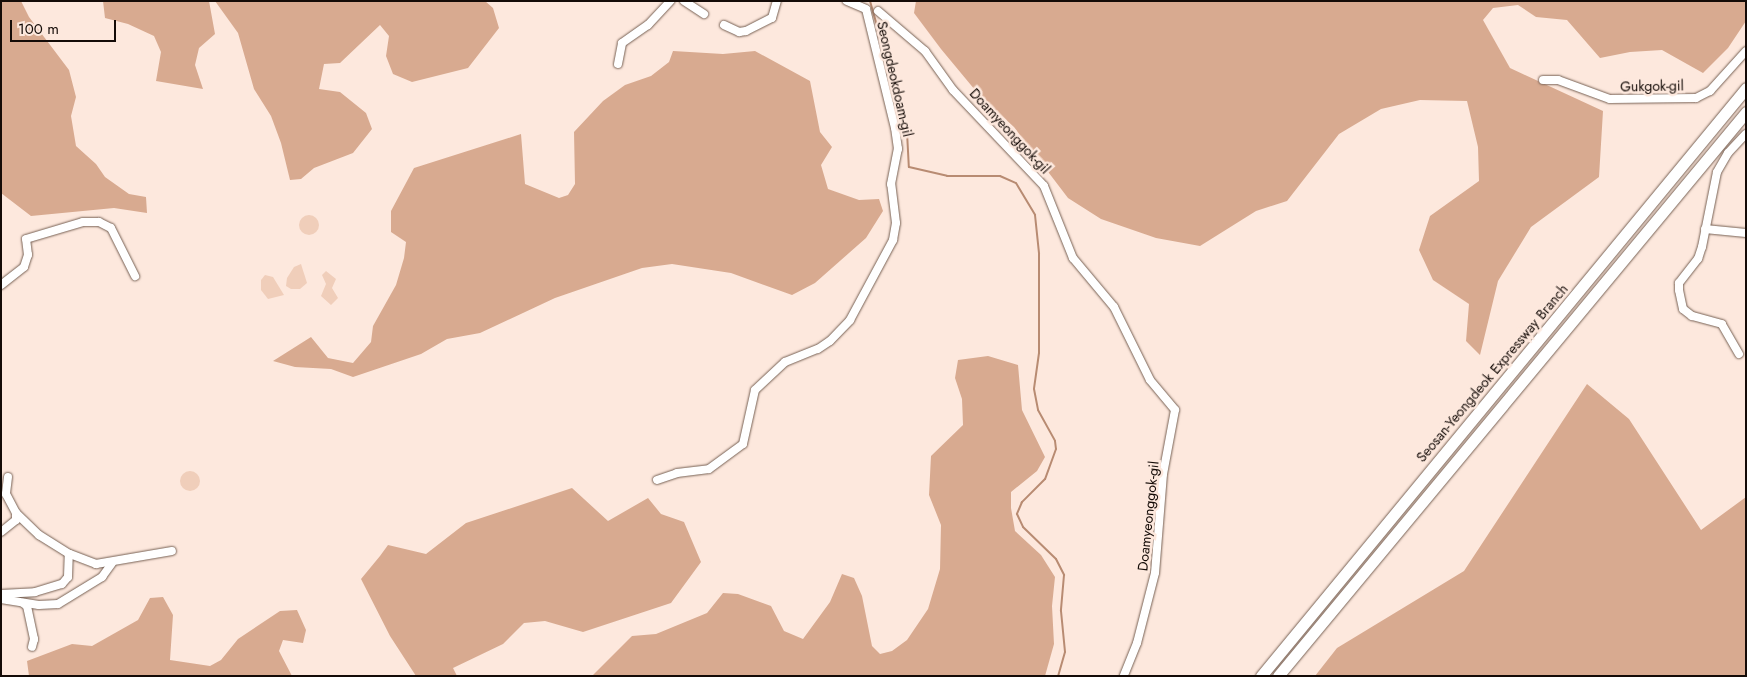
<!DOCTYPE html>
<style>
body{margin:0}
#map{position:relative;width:1747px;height:677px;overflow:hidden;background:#fde8dd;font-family:Jost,sans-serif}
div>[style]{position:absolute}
.green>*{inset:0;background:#f0ceba}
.round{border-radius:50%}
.forest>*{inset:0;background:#d8aa90}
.stream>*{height:2px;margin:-1px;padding:0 1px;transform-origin:1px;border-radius:1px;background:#b88b72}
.roads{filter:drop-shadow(0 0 1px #776154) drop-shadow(0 0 1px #776154)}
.minor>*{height:8px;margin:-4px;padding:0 4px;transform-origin:4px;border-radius:4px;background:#fff}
.highway>*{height:11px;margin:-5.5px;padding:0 5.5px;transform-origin:5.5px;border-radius:5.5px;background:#fff}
span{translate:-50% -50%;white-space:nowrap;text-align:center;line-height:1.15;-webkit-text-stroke:5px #fde8dd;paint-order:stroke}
.street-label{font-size:14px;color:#140b07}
.frame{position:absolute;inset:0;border:2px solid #140b07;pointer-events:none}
.scale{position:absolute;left:10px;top:20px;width:106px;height:22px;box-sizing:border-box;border:2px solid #140b07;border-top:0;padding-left:6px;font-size:15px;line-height:18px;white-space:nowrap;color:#140b07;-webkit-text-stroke:4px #fde8dd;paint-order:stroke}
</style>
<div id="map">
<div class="green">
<i class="round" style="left:299px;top:215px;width:20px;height:20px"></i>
<i style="clip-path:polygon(301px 264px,307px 283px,300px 289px,291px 289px,286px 286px,287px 278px,294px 267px)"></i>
<i style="clip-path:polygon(326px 271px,336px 279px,332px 288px,338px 298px,331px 305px,321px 296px,326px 284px,322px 275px)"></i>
<i style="clip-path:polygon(265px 275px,273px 277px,284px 295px,268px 299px,261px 290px,261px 280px)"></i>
<i class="round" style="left:180px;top:471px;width:20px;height:20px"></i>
</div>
<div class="forest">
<i style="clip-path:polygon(1px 1px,21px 1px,29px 17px,69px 70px,76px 97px,71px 116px,76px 146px,96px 164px,105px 177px,129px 194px,146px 197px,147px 213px,114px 208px,31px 216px,1px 193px)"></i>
<i style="clip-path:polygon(103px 1px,209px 1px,215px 34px,199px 48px,195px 65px,203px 89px,156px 81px,161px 52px,154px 36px,128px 24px,105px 18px)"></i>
<i style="clip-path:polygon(215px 1px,485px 1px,493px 8px,499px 28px,468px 68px,412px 82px,393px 74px,386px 56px,389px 36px,380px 25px,340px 63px,324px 64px,319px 89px,340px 92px,366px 113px,372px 129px,353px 153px,314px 168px,301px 179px,290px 180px,281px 143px,271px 116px,254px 89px,238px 33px)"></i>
<i style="clip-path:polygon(916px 1px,1746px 1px,1746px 21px,1728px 48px,1703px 73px,1662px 50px,1630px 52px,1600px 58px,1567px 20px,1536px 17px,1518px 5px,1493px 8px,1483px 20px,1510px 68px,1603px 111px,1599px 177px,1531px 227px,1498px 281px,1480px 355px,1466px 341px,1469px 304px,1433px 280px,1419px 250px,1430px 216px,1479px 181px,1478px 147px,1467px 101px,1420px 100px,1381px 109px,1339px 134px,1287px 201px,1256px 211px,1200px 246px,1156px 238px,1101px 219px,1068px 198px,1014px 127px,980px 96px,941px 49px,914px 13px)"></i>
<i style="clip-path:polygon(673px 51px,723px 54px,755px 51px,810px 81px,820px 132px,832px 147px,821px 165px,828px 189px,859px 200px,879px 199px,883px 211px,866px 238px,815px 283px,792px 295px,731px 273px,672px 264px,642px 268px,555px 298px,480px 333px,447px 339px,421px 354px,353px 377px,331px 369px,295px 367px,273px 361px,311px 337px,328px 358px,353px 363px,371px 342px,373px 326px,396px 285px,404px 258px,406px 242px,391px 232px,391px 211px,414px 168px,521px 134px,525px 184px,559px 198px,568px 195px,575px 184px,574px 132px,603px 101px,625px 85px,651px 76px,669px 62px)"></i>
<i style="clip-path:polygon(988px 356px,1018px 365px,1022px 410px,1045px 457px,1037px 471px,1011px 492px,1011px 508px,1015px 531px,1041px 555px,1055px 577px,1052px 606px,1054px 644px,1045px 676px,592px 676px,632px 636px,656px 634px,707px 613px,723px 593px,738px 594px,771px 606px,784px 631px,803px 639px,830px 602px,842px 574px,854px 578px,862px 596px,872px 646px,880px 654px,892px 651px,907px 640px,928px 609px,940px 569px,941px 525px,929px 495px,931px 456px,963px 425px,962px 399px,955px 378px,958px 360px)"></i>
<i style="clip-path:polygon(1587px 384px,1629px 419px,1701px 530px,1746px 497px,1746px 676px,1315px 676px,1337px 648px,1464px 571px)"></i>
<i style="clip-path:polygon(572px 488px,608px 521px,648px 498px,661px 514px,684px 522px,701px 562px,671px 603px,583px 632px,545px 621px,524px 623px,503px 644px,453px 668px,457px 676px,416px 676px,390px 636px,361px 579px,380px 556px,388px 545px,426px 554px,466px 523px)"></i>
<i style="clip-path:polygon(163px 597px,173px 615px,170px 660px,210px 666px,221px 660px,238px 639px,280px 611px,297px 610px,306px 630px,303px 643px,283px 640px,279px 651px,292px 676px,29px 676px,27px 661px,72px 644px,92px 646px,138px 620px,150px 598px)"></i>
</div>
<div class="stream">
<i style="left:870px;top:1px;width:136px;rotate:74.2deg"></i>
<i style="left:907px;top:132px;width:35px;rotate:87deg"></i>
<i style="left:909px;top:167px;width:39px;rotate:13deg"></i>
<i style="left:947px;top:176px;width:53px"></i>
<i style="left:1000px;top:176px;width:17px;rotate:24deg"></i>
<i style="left:1016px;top:183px;width:37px;rotate:59deg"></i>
<i style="left:1035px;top:215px;width:39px;rotate:84deg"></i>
<i style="left:1039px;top:254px;width:99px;rotate:90deg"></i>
<i style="left:1039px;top:353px;width:36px;rotate:98deg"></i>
<i style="left:1034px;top:389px;width:21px;rotate:79deg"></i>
<i style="left:1038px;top:410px;width:35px;rotate:61deg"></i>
<i style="left:1055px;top:441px;width:8px;rotate:83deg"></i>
<i style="left:1056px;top:449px;width:32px;rotate:110deg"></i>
<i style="left:1045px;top:479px;width:33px;rotate:135deg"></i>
<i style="left:1022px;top:502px;width:13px;rotate:113deg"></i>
<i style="left:1017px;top:514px;width:14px;rotate:65deg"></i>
<i style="left:1023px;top:527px;width:46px;rotate:44.1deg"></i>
<i style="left:1056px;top:559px;width:18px;rotate:63deg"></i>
<i style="left:1064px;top:575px;width:36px;rotate:95deg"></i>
<i style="left:1061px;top:611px;width:41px;rotate:84.4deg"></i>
<i style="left:1065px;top:652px;width:25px;rotate:106deg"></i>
</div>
<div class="roads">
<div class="minor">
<i style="left:684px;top:1px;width:24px;rotate:33deg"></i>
<i style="left:878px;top:11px;width:62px;rotate:40.4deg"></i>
<i style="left:925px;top:51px;width:48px;rotate:54.3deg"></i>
<i style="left:953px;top:90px;width:132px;rotate:46.5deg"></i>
<i style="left:1044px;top:186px;width:78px;rotate:68.1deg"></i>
<i style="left:1073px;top:258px;width:64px;rotate:50.1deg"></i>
<i style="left:1114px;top:307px;width:81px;rotate:63.7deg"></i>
<i style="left:1150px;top:380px;width:39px;rotate:50deg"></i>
<i style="left:1175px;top:410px;width:65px;rotate:100.6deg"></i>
<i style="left:1163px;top:474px;width:99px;rotate:94.6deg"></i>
<i style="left:1155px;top:573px;width:72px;rotate:104.4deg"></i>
<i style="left:1137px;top:643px;width:35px;rotate:112deg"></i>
<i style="left:724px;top:25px;width:17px;rotate:25deg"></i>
<i style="left:739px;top:32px;width:7px;rotate:-8deg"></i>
<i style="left:746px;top:31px;width:29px;rotate:-27deg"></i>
<i style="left:772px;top:18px;width:18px;rotate:-74deg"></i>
<i style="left:618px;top:64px;width:21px;rotate:-79deg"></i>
<i style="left:622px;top:43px;width:32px;rotate:-35deg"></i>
<i style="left:648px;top:25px;width:33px;rotate:-47deg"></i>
<i style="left:1543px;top:80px;width:15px"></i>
<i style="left:1558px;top:80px;width:55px;rotate:20.1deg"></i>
<i style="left:1610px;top:99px;width:86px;rotate:-0.7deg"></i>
<i style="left:1696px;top:98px;width:16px;rotate:-27deg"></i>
<i style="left:1710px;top:91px;width:54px;rotate:-48deg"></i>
<i style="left:1705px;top:229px;width:41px;rotate:5.6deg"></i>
<i style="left:1px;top:285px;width:29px;rotate:-38deg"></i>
<i style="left:24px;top:267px;width:13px;rotate:-72deg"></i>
<i style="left:28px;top:255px;width:16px;rotate:-97deg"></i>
<i style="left:26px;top:239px;width:59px;rotate:-16.6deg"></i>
<i style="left:83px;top:222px;width:16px"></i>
<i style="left:99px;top:222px;width:13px;rotate:27deg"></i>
<i style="left:111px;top:228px;width:54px;rotate:63.4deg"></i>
<i style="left:1739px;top:354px;width:34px;rotate:-120deg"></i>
<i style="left:1722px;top:324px;width:31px;rotate:-165deg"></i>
<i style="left:1692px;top:316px;width:11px;rotate:-142deg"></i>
<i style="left:1683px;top:309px;width:19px;rotate:-102deg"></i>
<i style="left:1679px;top:290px;width:7px;rotate:-90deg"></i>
<i style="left:1679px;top:283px;width:31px;rotate:-52deg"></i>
<i style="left:1698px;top:259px;width:13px;rotate:-72deg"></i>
<i style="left:1702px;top:247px;width:76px;rotate:-78.7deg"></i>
<i style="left:1717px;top:172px;width:22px;rotate:-60deg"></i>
<i style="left:1728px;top:153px;width:26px;rotate:-47deg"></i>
<i style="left:8px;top:477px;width:17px;rotate:97deg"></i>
<i style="left:6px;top:494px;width:21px;rotate:62deg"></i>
<i style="left:16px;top:513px;width:32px;rotate:44deg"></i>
<i style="left:39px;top:535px;width:36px;rotate:32deg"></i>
<i style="left:70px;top:554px;width:28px;rotate:21deg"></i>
<i style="left:96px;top:564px;width:77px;rotate:-9.7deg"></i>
<i style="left:657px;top:480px;width:21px;rotate:-19deg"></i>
<i style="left:677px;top:473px;width:32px;rotate:-7deg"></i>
<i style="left:709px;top:469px;width:42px;rotate:-36.3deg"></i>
<i style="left:743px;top:444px;width:55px;rotate:-77.5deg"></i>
<i style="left:755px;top:390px;width:41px;rotate:-43deg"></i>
<i style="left:785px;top:362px;width:35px;rotate:-22deg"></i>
<i style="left:818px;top:349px;width:14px;rotate:-34deg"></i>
<i style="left:830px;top:341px;width:29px;rotate:-46deg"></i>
<i style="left:850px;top:320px;width:91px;rotate:-61.7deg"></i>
<i style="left:893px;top:240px;width:17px;rotate:-80deg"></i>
<i style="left:896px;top:223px;width:39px;rotate:-97deg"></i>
<i style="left:891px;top:184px;width:36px;rotate:-79deg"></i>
<i style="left:898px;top:149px;width:21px;rotate:-98deg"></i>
<i style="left:895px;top:128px;width:122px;rotate:-103.7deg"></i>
<i style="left:866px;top:9px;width:21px;rotate:-157deg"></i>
<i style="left:1px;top:532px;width:19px;rotate:-39deg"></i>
<i style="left:16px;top:520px;width:7px;rotate:-90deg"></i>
<i style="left:1px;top:594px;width:34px;rotate:-3deg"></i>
<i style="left:35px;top:592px;width:28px;rotate:-17deg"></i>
<i style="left:62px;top:584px;width:9px;rotate:-49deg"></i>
<i style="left:68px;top:577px;width:23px;rotate:-88deg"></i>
<i style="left:1px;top:599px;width:38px;rotate:9deg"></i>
<i style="left:39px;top:605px;width:19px;rotate:-3deg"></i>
<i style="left:58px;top:604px;width:52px;rotate:-31.5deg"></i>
<i style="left:102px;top:577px;width:17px;rotate:-54deg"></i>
<i style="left:23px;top:603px;width:5px;rotate:37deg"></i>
<i style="left:27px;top:606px;width:34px;rotate:78deg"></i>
<i style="left:34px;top:639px;width:8px;rotate:104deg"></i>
</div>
<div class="highway">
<i style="left:1261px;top:676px;width:762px;rotate:-50.48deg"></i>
<i style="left:1278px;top:676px;width:733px;rotate:-50.31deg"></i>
</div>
</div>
<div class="street-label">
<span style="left:895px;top:79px;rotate:77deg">Seongdeokdoam-gil</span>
<span style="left:1652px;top:86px;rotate:-1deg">Gukgok-gil</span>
<span style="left:1010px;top:131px;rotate:47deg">Doamyeonggok-gil</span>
<span style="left:1492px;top:373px;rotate:-50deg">Seosan-Yeongdeok Expressway Branch</span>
<span style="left:1148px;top:516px;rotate:-84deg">Doamyeonggok-gil</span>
</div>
<div class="frame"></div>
<div class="scale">100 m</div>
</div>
